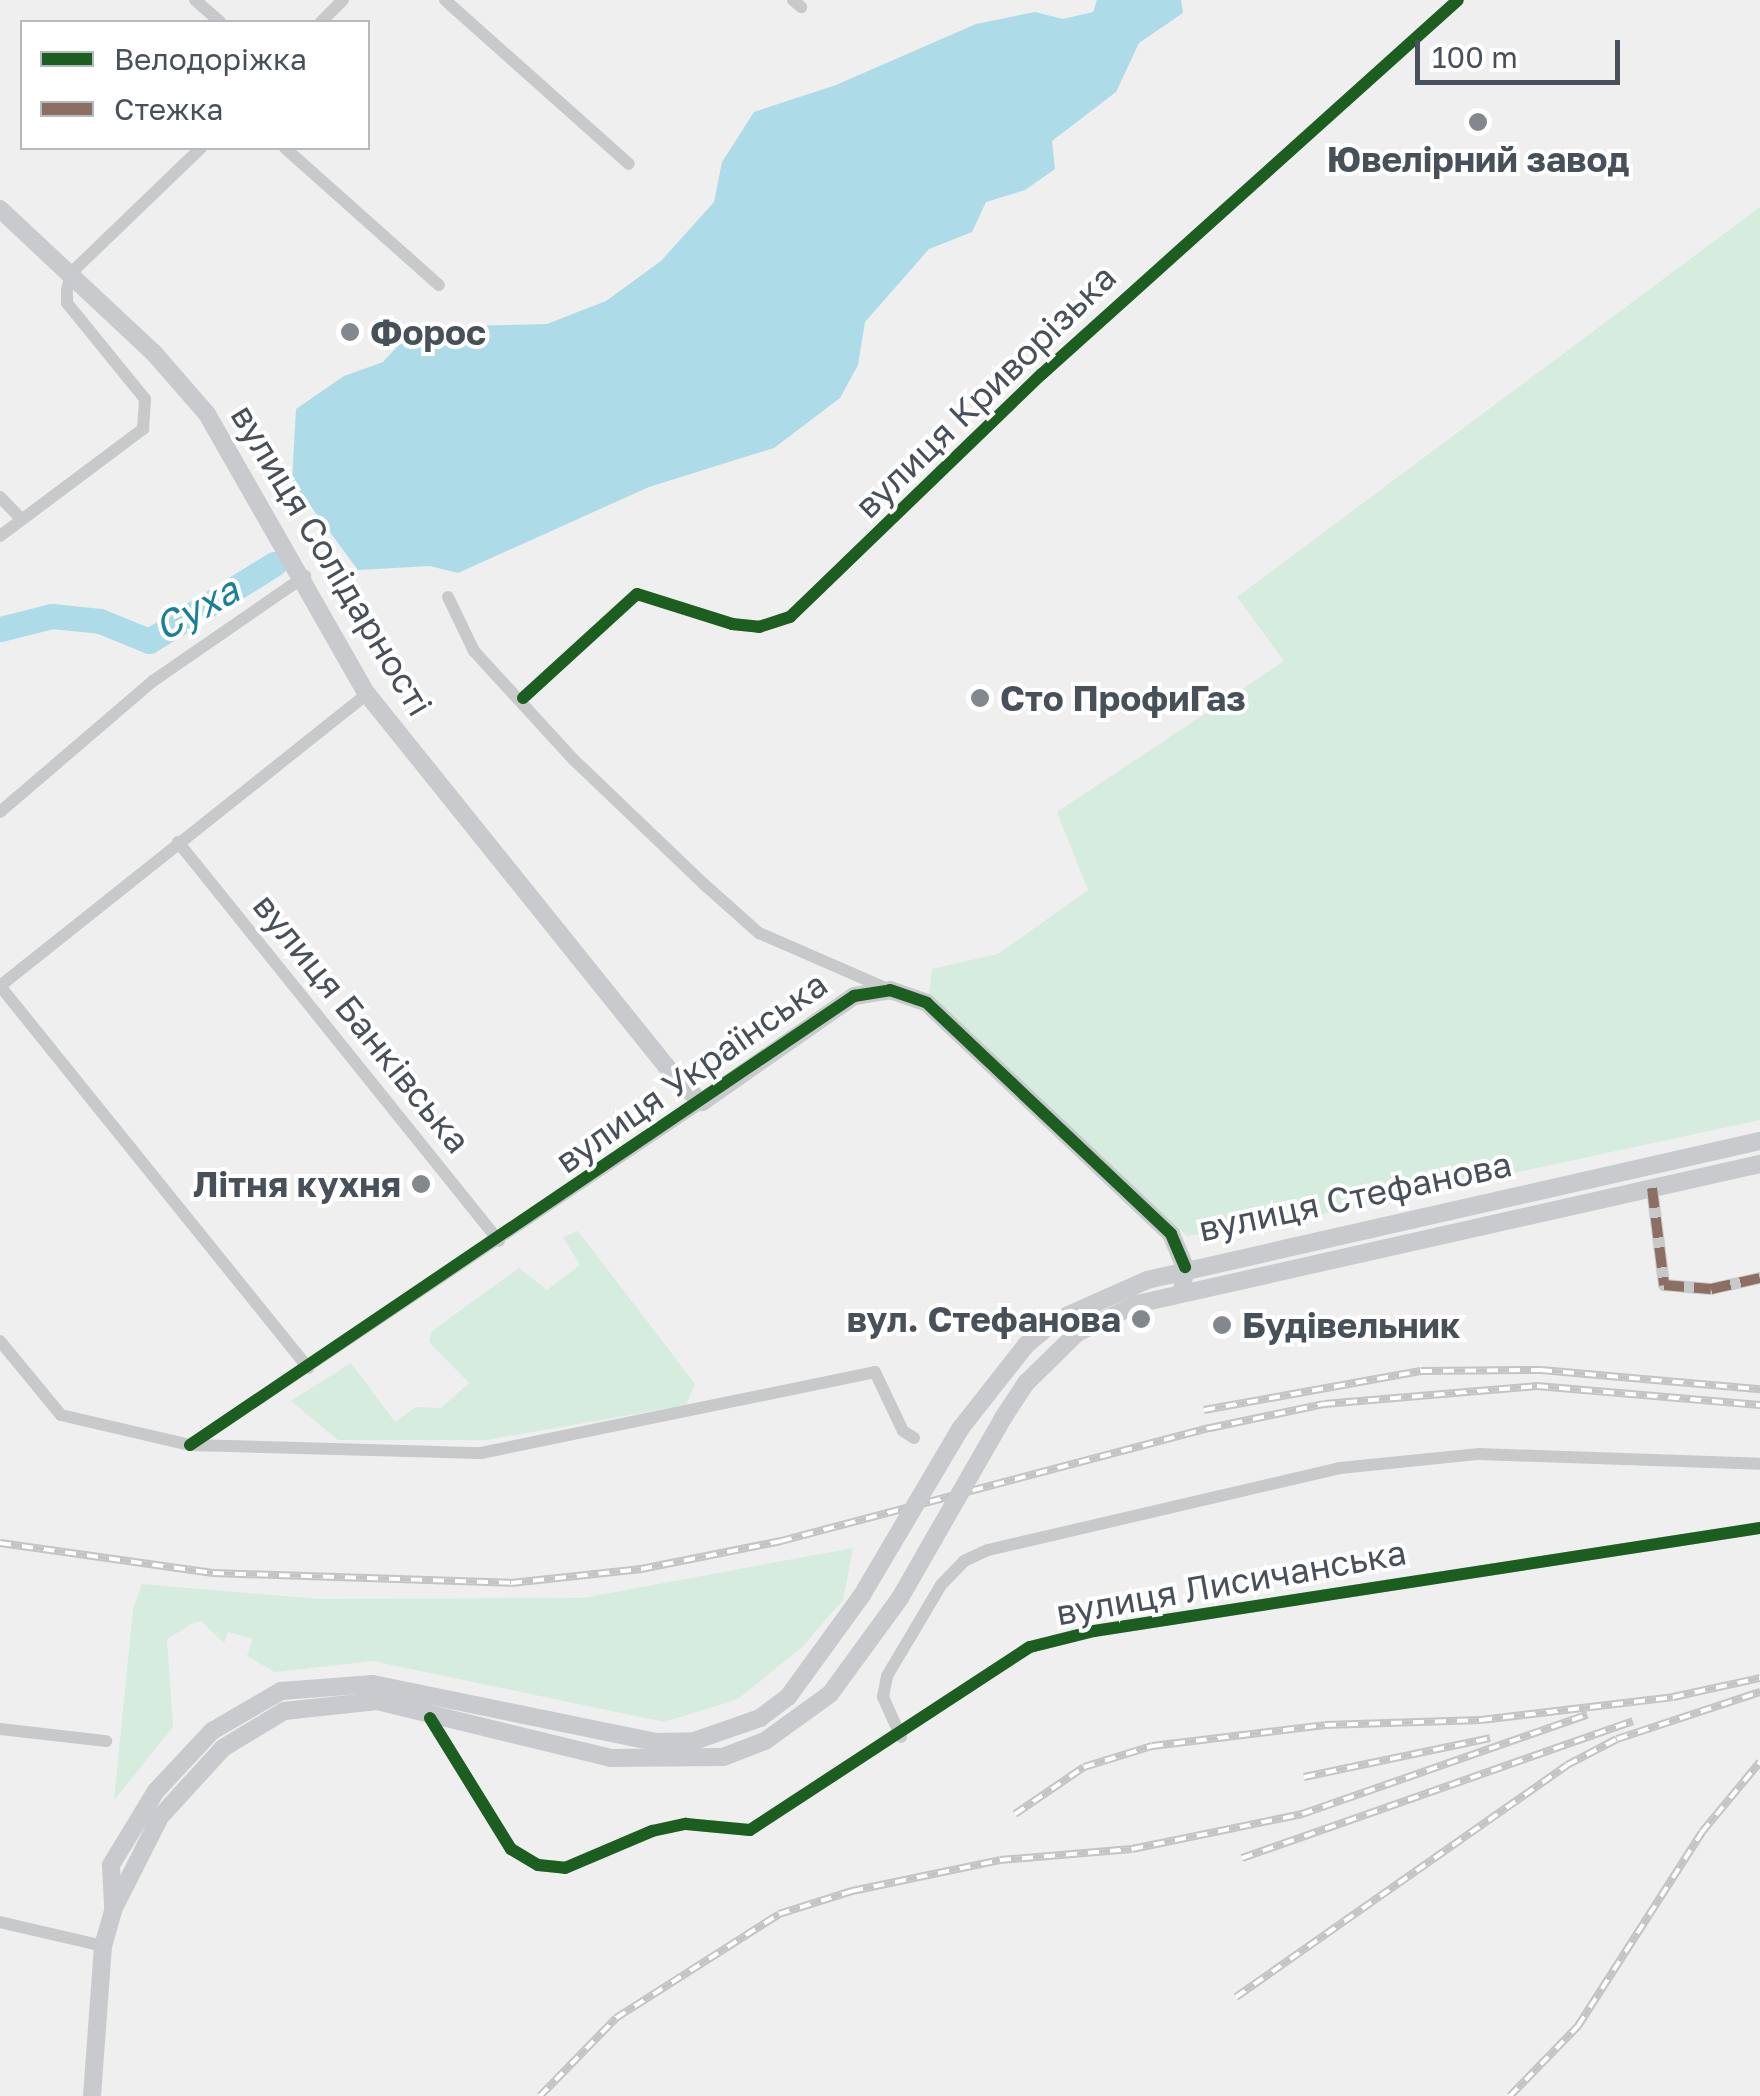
<!DOCTYPE html>
<meta charset="utf-8">
<style>
body{margin:0}
#map{position:relative;width:1760px;height:2096px;overflow:hidden;background:#efefef;font-family:"Golos Text",sans-serif}
div>[style]{position:absolute}
.green>*{inset:0;background:#d5ecde}
.water>*{inset:0;background:#addbe7}
.river>*{height:25px;margin:-12.5px;padding:0 12.5px;transform-origin:12.5px;border-radius:12.5px;background:#addbe7}
.street>*{height:12px;margin:-6px;padding:0 6px;transform-origin:6px;border-radius:6px;background:#c7c9ca}
.secondary>*{height:18px;margin:-9px;padding:0 9px;transform-origin:9px;border-radius:9px;background:#c8cacd}
.rail>*{height:8px;margin-top:-4px;transform-origin:0;background:repeating-linear-gradient(90deg,#fff 0 11px,#c3c4c5 0 22px);box-sizing:border-box;border-block:2px solid #c3c4c5}
.secondary-bridge>*{height:18px;margin:-9px;padding:0 9px;transform-origin:9px;border-radius:9px;background:#c8cacd}
.quiet>*{height:10px;margin-top:-5px;transform-origin:0;background:repeating-linear-gradient(90deg,#8d6e63 0 20px,transparent 0 30px)}
.cycleway>*{height:12px;margin:-6px;padding:0 6px;transform-origin:6px;border-radius:6px;background:#1b5e20}
.dots>*{width:28px;height:28px;translate:-50% -50%;box-sizing:border-box;border:5px solid #fff;border-radius:50%}
span{translate:-50% -50%;white-space:nowrap;text-align:center;line-height:1.15;-webkit-text-stroke:8px #fff;paint-order:stroke}
.poi-label{font-size:35px;color:#485159;font-weight:700}
.left{translate:0 -50%;text-align:left}
.right{translate:-100% -50%;text-align:right}
.street-label{font-size:35px;color:#485159}
.water-label{font-size:38px;color:#1a809a;font-style:italic}
.legend{position:absolute;left:20px;top:20px;width:350px;height:130px;box-sizing:border-box;background:#fff;border:2px solid #b6b9bd;margin:0;padding:12px 18px;list-style:none;font-size:30px;color:#485159}
.legend li{display:flex;align-items:center;gap:20px;height:50px}
.legend b{width:50px;border:2px solid #b6b9bd}
.scale{position:absolute;left:1415px;top:40px;width:205px;height:45px;box-sizing:border-box;border:5px solid #485159;border-top:0;padding-left:12px;font-size:30px;line-height:35px;white-space:nowrap;color:#485159;-webkit-text-stroke:8px #fff;paint-order:stroke}
</style>
<div id="map">
<div class="green">
<i style="clip-path:polygon(1760px 207px,1760px 1120px,1299px 1219px,1187px 1236px,929px 994px,932px 969px,998px 954px,1088px 890px,1057px 812px,1284px 661px,1237px 597px)"></i>
<i style="clip-path:polygon(578px 1231px,695px 1384px,686px 1405px,486px 1440px,338px 1440px,291px 1401px,351px 1363px,395px 1422px,416px 1407px,441px 1408px,469px 1383px,429px 1342px,432px 1331px,519px 1268px,547px 1290px,580px 1265px,563px 1237px)"></i>
<i style="clip-path:polygon(853px 1548px,843px 1600px,802px 1647px,738px 1699px,664px 1722px,373px 1661px,275px 1672px,247px 1656px,253px 1639px,228px 1632px,224px 1643px,201px 1621px,191px 1624px,167px 1639px,173px 1727px,114px 1800px,133px 1609px,142px 1584px,319px 1599px,583px 1598px)"></i>
</div>
<div class="water">
<i style="clip-path:polygon(1097px 0,1181px 0,1183px 13px,1139px 43px,1116px 92px,1052px 141px,1055px 169px,1025px 190px,986px 202px,972px 232px,929px 249px,865px 322px,858px 365px,840px 398px,774px 448px,649px 487px,458px 573px,430px 566px,358px 570px,292px 481px,296px 409px,344px 376px,383px 362px,405px 338px,464px 326px,547px 324px,606px 301px,661px 261px,714px 202px,722px 162px,754px 112px,836px 85px,976px 24px,1035px 12px,1063px 19px,1093px 12px)"></i>
</div>
<div class="river">
<i style="left:0;top:629px;width:54px;rotate:-14deg"></i>
<i style="left:52px;top:616px;width:48px;rotate:5.9deg"></i>
<i style="left:100px;top:621px;width:53px;rotate:22.2deg"></i>
<i style="left:149px;top:641px;width:147px;rotate:-31.6deg"></i>
</div>
<div class="street">
<i style="left:195px;top:0;width:33px;rotate:41deg"></i>
<i style="left:445px;top:0;width:246px;rotate:41.7deg"></i>
<i style="left:793px;top:0;width:11px;rotate:41deg"></i>
<i style="left:321px;top:22px;width:31px;rotate:-45deg"></i>
<i style="left:285px;top:148px;width:206px;rotate:41.7deg"></i>
<i style="left:0;top:497px;width:29px;rotate:46deg"></i>
<i style="left:0;top:536px;width:179px;rotate:-36.8deg"></i>
<i style="left:143px;top:429px;width:30px;rotate:-86deg"></i>
<i style="left:145px;top:399px;width:124px;rotate:-129.1deg"></i>
<i style="left:67px;top:303px;width:13px;rotate:-90deg"></i>
<i style="left:67px;top:290px;width:17px;rotate:-77deg"></i>
<i style="left:71px;top:273px;width:180px;rotate:-43.9deg"></i>
<i style="left:448px;top:597px;width:60px;rotate:64.3deg"></i>
<i style="left:474px;top:651px;width:148px;rotate:47.5deg"></i>
<i style="left:574px;top:760px;width:182px;rotate:43.7deg"></i>
<i style="left:706px;top:886px;width:71px;rotate:41.6deg"></i>
<i style="left:759px;top:933px;width:141px;rotate:23.5deg"></i>
<i style="left:523px;top:698px;width:154px;rotate:-42.4deg"></i>
<i style="left:637px;top:594px;width:100px;rotate:17.5deg"></i>
<i style="left:732px;top:624px;width:27px;rotate:6deg"></i>
<i style="left:759px;top:627px;width:33px;rotate:-18deg"></i>
<i style="left:790px;top:617px;width:350px;rotate:-44deg"></i>
<i style="left:1042px;top:374px;width:559px;rotate:-41.96deg"></i>
<i style="left:0;top:812px;width:201px;rotate:-40.6deg"></i>
<i style="left:153px;top:681px;width:185px;rotate:-34.6deg"></i>
<i style="left:178px;top:842px;width:512px;rotate:51.18deg"></i>
<i style="left:0;top:986px;width:491px;rotate:51.1deg"></i>
<i style="left:0;top:986px;width:469px;rotate:-38.5deg"></i>
<i style="left:1652px;top:1188px;width:98px;rotate:82.9deg"></i>
<i style="left:1664px;top:1285px;width:47px;rotate:4.9deg"></i>
<i style="left:1711px;top:1289px;width:50px;rotate:-12.7deg"></i>
<i style="left:0;top:1341px;width:96px;rotate:50.5deg"></i>
<i style="left:61px;top:1415px;width:132px;rotate:13.1deg"></i>
<i style="left:190px;top:1445px;width:291px;rotate:1.6deg"></i>
<i style="left:481px;top:1453px;width:402px;rotate:-11.6deg"></i>
<i style="left:875px;top:1372px;width:65px;rotate:64.6deg"></i>
<i style="left:903px;top:1431px;width:13px;rotate:32deg"></i>
<i style="left:190px;top:1445px;width:616px;rotate:-33.82deg"></i>
<i style="left:430px;top:1718px;width:154px;rotate:58.3deg"></i>
<i style="left:511px;top:1849px;width:31px;rotate:31deg"></i>
<i style="left:538px;top:1865px;width:27px;rotate:6deg"></i>
<i style="left:565px;top:1868px;width:95px;rotate:-23deg"></i>
<i style="left:652px;top:1831px;width:35px;rotate:-12deg"></i>
<i style="left:686px;top:1824px;width:64px;rotate:5.4deg"></i>
<i style="left:750px;top:1830px;width:334px;rotate:-33.2deg"></i>
<i style="left:1030px;top:1647px;width:66px;rotate:-14deg"></i>
<i style="left:1094px;top:1631px;width:674px;rotate:-8.79deg"></i>
<i style="left:0;top:1729px;width:107px;rotate:6.5deg"></i>
<i style="left:901px;top:1737px;width:44px;rotate:-114.2deg"></i>
<i style="left:883px;top:1697px;width:21px;rotate:-79deg"></i>
<i style="left:887px;top:1676px;width:106px;rotate:-59.3deg"></i>
<i style="left:941px;top:1585px;width:33px;rotate:-46deg"></i>
<i style="left:964px;top:1561px;width:26px;rotate:-25deg"></i>
<i style="left:988px;top:1550px;width:361px;rotate:-13.1deg"></i>
<i style="left:1340px;top:1468px;width:140px;rotate:-5.8deg"></i>
<i style="left:1479px;top:1454px;width:281px;rotate:2deg"></i>
<i style="left:0;top:1922px;width:106px;rotate:13.1deg"></i>
</div>
<div class="secondary">
<i style="left:0;top:209px;width:209px;rotate:43.1deg"></i>
<i style="left:153px;top:352px;width:82px;rotate:48.9deg"></i>
<i style="left:207px;top:414px;width:322px;rotate:60.3deg"></i>
<i style="left:367px;top:694px;width:499px;rotate:51.2deg"></i>
<i style="left:680px;top:1083px;width:29px;rotate:41deg"></i>
<i style="left:702px;top:1102px;width:185px;rotate:-34.9deg"></i>
<i style="left:854px;top:996px;width:36px;rotate:-9deg"></i>
<i style="left:890px;top:990px;width:39px;rotate:19deg"></i>
<i style="left:927px;top:1003px;width:336px;rotate:43.4deg"></i>
<i style="left:1171px;top:1234px;width:36px;rotate:67deg"></i>
<i style="left:1185px;top:1267px;width:23px;rotate:97deg"></i>
<i style="left:1003px;top:1418px;width:42px;rotate:-56.7deg"></i>
<i style="left:1026px;top:1383px;width:71px;rotate:-44.4deg"></i>
<i style="left:1077px;top:1333px;width:67px;rotate:-25.8deg"></i>
<i style="left:1137px;top:1304px;width:639px;rotate:-12.67deg"></i>
<i style="left:960px;top:1429px;width:107px;rotate:-51.8deg"></i>
<i style="left:1026px;top:1345px;width:38px;rotate:-40deg"></i>
<i style="left:1055px;top:1321px;width:101px;rotate:-24deg"></i>
<i style="left:1147px;top:1280px;width:629px;rotate:-12.78deg"></i>
<i style="left:113px;top:1905px;width:40px;rotate:-92.9deg"></i>
<i style="left:111px;top:1865px;width:87px;rotate:-58.7deg"></i>
<i style="left:156px;top:1791px;width:82px;rotate:-47deg"></i>
<i style="left:212px;top:1731px;width:80px;rotate:-30.1deg"></i>
<i style="left:281px;top:1691px;width:92px;rotate:-4.4deg"></i>
<i style="left:373px;top:1684px;width:288px;rotate:11.6deg"></i>
<i style="left:655px;top:1742px;width:39px;rotate:-1deg"></i>
<i style="left:694px;top:1741px;width:70px;rotate:-19.2deg"></i>
<i style="left:760px;top:1718px;width:35px;rotate:-37deg"></i>
<i style="left:788px;top:1697px;width:126px;rotate:-54deg"></i>
<i style="left:92px;top:2096px;width:150px;rotate:-85.8deg"></i>
<i style="left:103px;top:1946px;width:37px;rotate:-74deg"></i>
<i style="left:113px;top:1910px;width:104px;rotate:-63.2deg"></i>
<i style="left:160px;top:1817px;width:93px;rotate:-47.6deg"></i>
<i style="left:223px;top:1748px;width:71px;rotate:-31.2deg"></i>
<i style="left:284px;top:1711px;width:94px;rotate:-6.1deg"></i>
<i style="left:377px;top:1701px;width:240px;rotate:13.7deg"></i>
<i style="left:610px;top:1758px;width:113px;rotate:-0.5deg"></i>
<i style="left:723px;top:1757px;width:45px;rotate:-20.9deg"></i>
<i style="left:765px;top:1741px;width:80px;rotate:-35.9deg"></i>
<i style="left:830px;top:1694px;width:119px;rotate:-53.9deg"></i>
</div>
<div class="rail">
<i style="left:1204px;top:1410px;width:220px;rotate:-10.2deg"></i>
<i style="left:1421px;top:1371px;width:120px;rotate:-0.5deg"></i>
<i style="left:1541px;top:1370px;width:220px;rotate:5deg"></i>
<i style="left:0;top:1543px;width:215px;rotate:8deg"></i>
<i style="left:213px;top:1573px;width:298px;rotate:1.9deg"></i>
<i style="left:511px;top:1583px;width:131px;rotate:-6.1deg"></i>
<i style="left:641px;top:1569px;width:143px;rotate:-11.3deg"></i>
<i style="left:781px;top:1541px;width:444px;rotate:-14.8deg"></i>
<i style="left:1210px;top:1428px;width:116px;rotate:-11.9deg"></i>
<i style="left:1324px;top:1404px;width:214px;rotate:-4.8deg"></i>
<i style="left:1537px;top:1386px;width:224px;rotate:4.9deg"></i>
<i style="left:1304px;top:1777px;width:190px;rotate:-11.8deg"></i>
<i style="left:1015px;top:1814px;width:83px;rotate:-34.3deg"></i>
<i style="left:1084px;top:1767px;width:71px;rotate:-17.2deg"></i>
<i style="left:1152px;top:1746px;width:174px;rotate:-6.9deg"></i>
<i style="left:1325px;top:1725px;width:156px;rotate:-1.8deg"></i>
<i style="left:1481px;top:1720px;width:193px;rotate:-6.8deg"></i>
<i style="left:1673px;top:1697px;width:89px;rotate:-12.3deg"></i>
<i style="left:1242px;top:1858px;width:414px;rotate:-19.3deg"></i>
<i style="left:1236px;top:1997px;width:404px;rotate:-35deg"></i>
<i style="left:1567px;top:1765px;width:56px;rotate:-27.5deg"></i>
<i style="left:1617px;top:1739px;width:151px;rotate:-18.2deg"></i>
<i style="left:540px;top:2096px;width:109px;rotate:-45.7deg"></i>
<i style="left:616px;top:2018px;width:193px;rotate:-32.5deg"></i>
<i style="left:779px;top:1914px;width:77px;rotate:-17.5deg"></i>
<i style="left:852px;top:1891px;width:151px;rotate:-11.8deg"></i>
<i style="left:1000px;top:1860px;width:132px;rotate:-4.8deg"></i>
<i style="left:1132px;top:1849px;width:174px;rotate:-11.6deg"></i>
<i style="left:1302px;top:1814px;width:302px;rotate:-19.2deg"></i>
<i style="left:1510px;top:2096px;width:98px;rotate:-45.8deg"></i>
<i style="left:1578px;top:2026px;width:230px;rotate:-57.4deg"></i>
<i style="left:1702px;top:1832px;width:91px;rotate:-50.4deg"></i>
</div>
<div class="secondary-bridge">
<i style="left:862px;top:1595px;width:193px;rotate:-59.4deg"></i>
<i style="left:900px;top:1598px;width:207px;rotate:-60.2deg"></i>
</div>
<div class="quiet">
<i style="left:1652px;top:1188px;width:98px;rotate:82.9deg"></i>
<i style="left:1664px;top:1285px;width:47px;rotate:4.9deg"></i>
<i style="left:1711px;top:1289px;width:50px;rotate:-12.7deg"></i>
</div>
<div class="cycleway">
<i style="left:523px;top:698px;width:154px;rotate:-42.4deg"></i>
<i style="left:637px;top:594px;width:100px;rotate:17.5deg"></i>
<i style="left:732px;top:624px;width:27px;rotate:6deg"></i>
<i style="left:759px;top:627px;width:33px;rotate:-18deg"></i>
<i style="left:790px;top:617px;width:350px;rotate:-44deg"></i>
<i style="left:1042px;top:374px;width:559px;rotate:-41.96deg"></i>
<i style="left:190px;top:1445px;width:802px;rotate:-34.07deg"></i>
<i style="left:854px;top:996px;width:36px;rotate:-9deg"></i>
<i style="left:890px;top:990px;width:39px;rotate:19deg"></i>
<i style="left:927px;top:1003px;width:336px;rotate:43.4deg"></i>
<i style="left:1171px;top:1234px;width:36px;rotate:67deg"></i>
<i style="left:430px;top:1718px;width:154px;rotate:58.3deg"></i>
<i style="left:511px;top:1849px;width:31px;rotate:31deg"></i>
<i style="left:538px;top:1865px;width:27px;rotate:6deg"></i>
<i style="left:565px;top:1868px;width:95px;rotate:-23deg"></i>
<i style="left:652px;top:1831px;width:35px;rotate:-12deg"></i>
<i style="left:686px;top:1824px;width:64px;rotate:5.4deg"></i>
<i style="left:750px;top:1830px;width:334px;rotate:-33.2deg"></i>
<i style="left:1030px;top:1647px;width:66px;rotate:-14deg"></i>
<i style="left:1094px;top:1631px;width:674px;rotate:-8.79deg"></i>
</div>
<div class="dots">
<i style="left:1478px;top:122px;background:#82888e"></i>
<i style="left:350px;top:332px;background:#82888e"></i>
<i style="left:980px;top:698px;background:#82888e"></i>
<i style="left:421px;top:1184px;background:#82888e"></i>
<i style="left:1141px;top:1319px;background:#82888e"></i>
<i style="left:1222px;top:1325px;background:#82888e"></i>
</div>
<div class="poi-label">
<span style="left:1478px;top:159px">Ювелірний завод</span>
<span class="left" style="left:370px;top:332px">Форос</span>
<span class="left" style="left:1000px;top:698px">Сто ПрофиГаз</span>
<span class="right" style="left:401px;top:1184px">Літня кухня</span>
<span class="right" style="left:1121px;top:1319px">вул. Стефанова</span>
<span class="left" style="left:1242px;top:1325px">Будівельник</span>
</div>
<div class="street-label">
<span style="left:985px;top:391px;rotate:-44deg">вулиця Криворізька</span>
<span style="left:332px;top:560px;rotate:59deg">вулиця Солідарності</span>
<span style="left:362px;top:1023px;rotate:51deg">вулиця Банківська</span>
<span style="left:691px;top:1072px;rotate:-35deg">вулиця Українська</span>
<span style="left:1355px;top:1196px;rotate:-12deg">вулиця Стефанова</span>
<span style="left:1231px;top:1582px;rotate:-10deg">вулиця Лисичанська</span>
</div>
<div class="water-label">
<span style="left:196px;top:608px;rotate:-29deg">Суха</span>
</div>
<ul class="legend">
<li><b style="height:12px;background:#1b5e20"></b>Велодоріжка</li>
<li><b style="height:12px;background:#8d6e63"></b>Стежка</li>
</ul>
<div class="scale">100 m</div>
</div>
